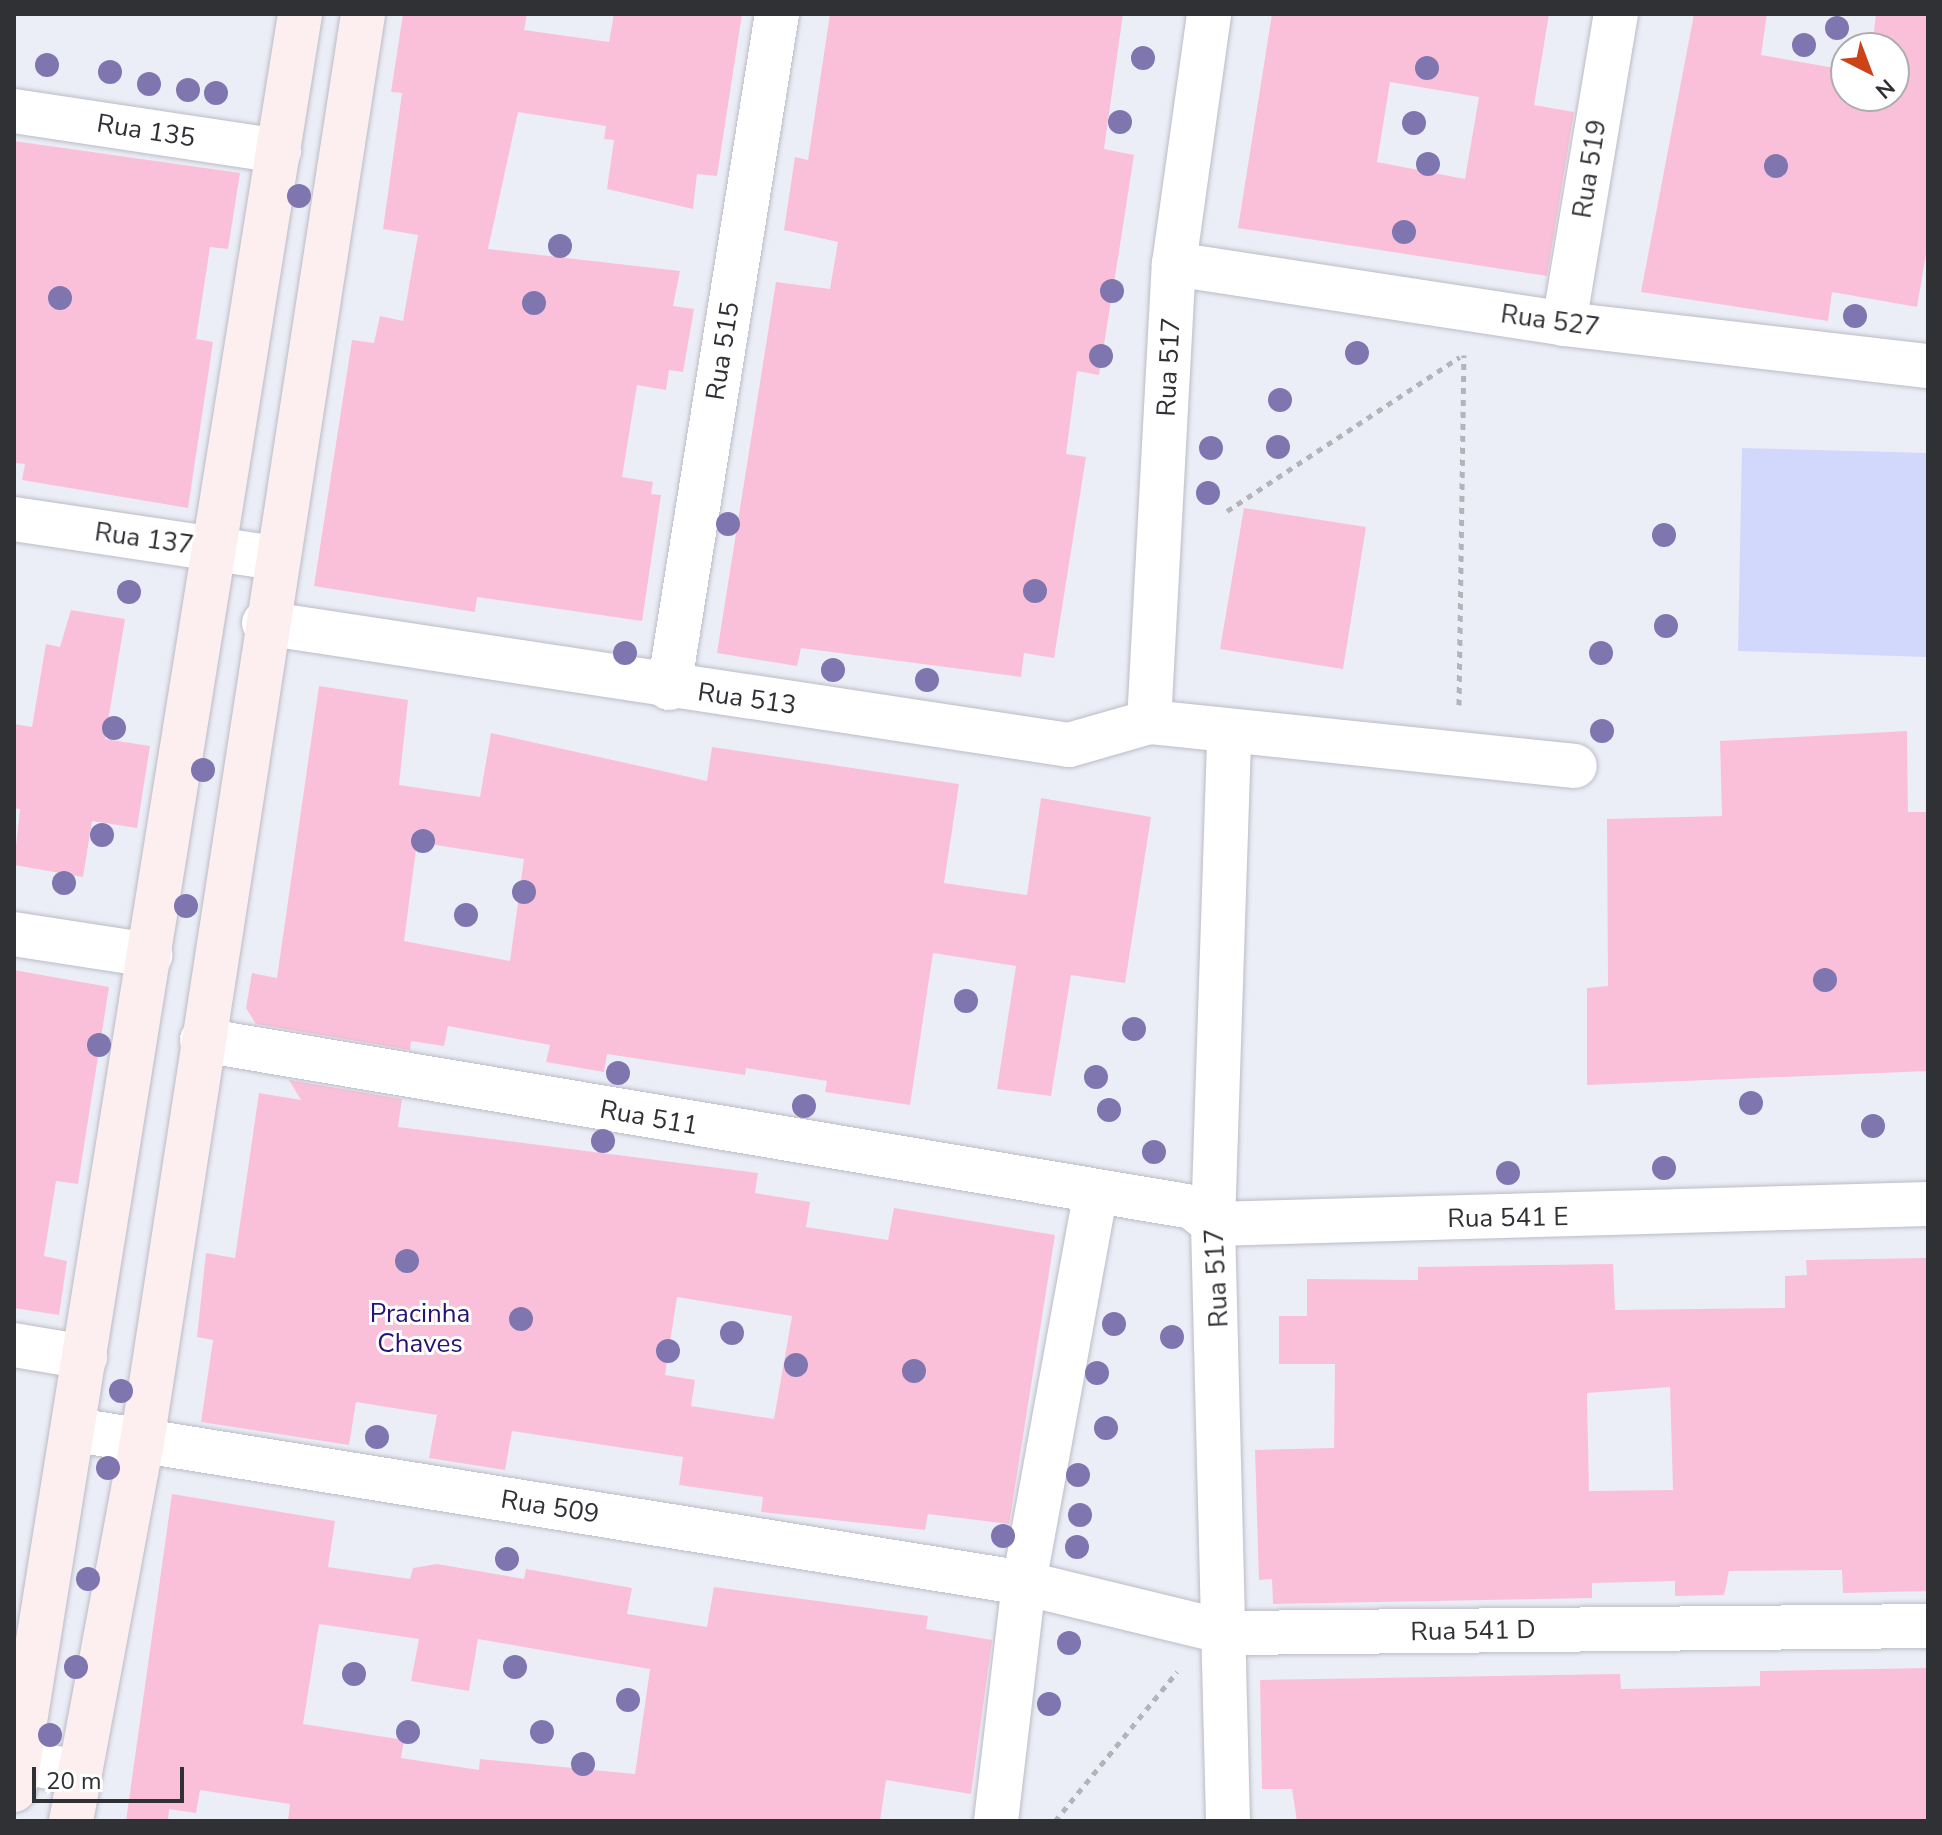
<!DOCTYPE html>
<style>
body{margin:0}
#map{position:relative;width:1942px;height:1835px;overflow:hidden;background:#eceef7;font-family:"Nunito Sans",sans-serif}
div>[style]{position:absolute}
.green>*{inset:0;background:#d2d7fc}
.building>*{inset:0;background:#fbc0d9}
.path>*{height:5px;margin-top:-2.5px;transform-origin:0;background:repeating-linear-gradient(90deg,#b2b3bb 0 6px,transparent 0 12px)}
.roads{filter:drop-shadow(0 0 2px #bbbcc5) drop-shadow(0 0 2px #bbbcc5)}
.street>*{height:44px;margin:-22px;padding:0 22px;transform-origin:22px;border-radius:22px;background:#fff}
.secondary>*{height:44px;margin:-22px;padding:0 22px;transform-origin:22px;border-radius:22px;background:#fdeeef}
.trees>*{width:24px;height:24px;margin:-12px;border-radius:50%;background:#7f76b0}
span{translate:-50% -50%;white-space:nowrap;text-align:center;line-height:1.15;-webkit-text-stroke:6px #fff;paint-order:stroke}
.street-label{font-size:26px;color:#303135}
.park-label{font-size:26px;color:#251376}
.frame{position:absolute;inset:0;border:16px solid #303135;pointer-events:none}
.north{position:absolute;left:1830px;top:32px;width:80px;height:80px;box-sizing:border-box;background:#fff;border:2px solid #acadae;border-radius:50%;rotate:138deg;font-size:22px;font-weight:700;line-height:32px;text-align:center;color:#303135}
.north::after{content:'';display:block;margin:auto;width:28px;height:36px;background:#cb4316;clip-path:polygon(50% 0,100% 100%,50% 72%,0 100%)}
.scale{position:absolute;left:32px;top:1767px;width:152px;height:36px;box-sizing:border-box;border:4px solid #303135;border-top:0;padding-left:10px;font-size:24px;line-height:28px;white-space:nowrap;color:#303135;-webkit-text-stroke:6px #fff;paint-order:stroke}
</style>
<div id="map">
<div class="green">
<i style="clip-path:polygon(1742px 448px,1928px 453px,1928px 657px,1738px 651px)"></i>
</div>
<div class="building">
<i style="clip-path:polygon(403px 14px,527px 14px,524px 30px,609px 42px,614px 14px,742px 14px,717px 176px,697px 174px,693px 209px,607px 189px,614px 140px,604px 139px,606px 126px,518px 112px,488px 249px,680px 271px,673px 306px,694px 309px,683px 372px,669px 370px,666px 390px,637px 385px,622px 477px,653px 482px,651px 494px,661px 495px,642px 621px,477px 597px,475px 612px,314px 586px,352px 340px,374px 343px,380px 316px,403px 321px,418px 235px,383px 229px,402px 93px,391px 92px)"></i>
<i style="clip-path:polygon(830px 14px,1123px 14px,1104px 149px,1134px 155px,1118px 258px,1099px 375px,1077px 371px,1066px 454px,1086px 457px,1054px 658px,1024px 653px,1021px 677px,801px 648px,797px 666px,717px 653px,776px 282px,830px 289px,838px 242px,784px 230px,795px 157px,808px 160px)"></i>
<i style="clip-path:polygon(evenodd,1272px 14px,1549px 14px,1534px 105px,1574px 112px,1547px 276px,1238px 228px,1272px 14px,1390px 82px,1479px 97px,1465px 179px,1377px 162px,1390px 82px)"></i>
<i style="clip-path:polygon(1694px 14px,1767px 14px,1761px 55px,1846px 70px,1846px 96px,1894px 96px,1894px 48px,1872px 48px,1876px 14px,1928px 14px,1928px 242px,1917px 307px,1832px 292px,1828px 321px,1641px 292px)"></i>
<i style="clip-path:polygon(14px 141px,240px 173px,228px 249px,210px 247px,196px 339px,213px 342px,188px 508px,22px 480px,25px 464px,14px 463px)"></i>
<i style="clip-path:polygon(1244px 508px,1366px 527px,1343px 669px,1220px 649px)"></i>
<i style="clip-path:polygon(71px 610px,125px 619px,105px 739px,150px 746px,137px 828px,92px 821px,83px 877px,14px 865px,20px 809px,14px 808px,14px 724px,32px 727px,46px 644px,60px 647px)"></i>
<i style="clip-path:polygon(evenodd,319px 686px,408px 700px,399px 785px,480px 797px,491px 733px,707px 781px,712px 747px,959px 784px,944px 883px,1027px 895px,1041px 798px,1151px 817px,1125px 983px,1071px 975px,1051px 1096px,997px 1089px,1016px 966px,933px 953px,910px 1105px,825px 1092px,827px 1081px,746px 1068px,745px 1075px,607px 1054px,604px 1072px,546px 1062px,550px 1045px,448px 1026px,444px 1046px,411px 1041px,410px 1050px,256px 1024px,246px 1008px,252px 973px,277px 978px,319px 686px,417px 842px,524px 859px,510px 961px,404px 941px,417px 842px)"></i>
<i style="clip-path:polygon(1907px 731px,1908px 812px,1928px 812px,1928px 1071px,1587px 1085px,1587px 988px,1608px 986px,1607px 819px,1722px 816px,1720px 741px)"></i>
<i style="clip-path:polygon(14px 970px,109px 987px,78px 1184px,56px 1181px,44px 1256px,67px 1261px,59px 1315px,14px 1308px)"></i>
<i style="clip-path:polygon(evenodd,289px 1080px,402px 1099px,398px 1127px,758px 1173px,755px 1193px,810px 1202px,806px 1227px,888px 1240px,894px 1208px,1055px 1235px,1009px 1524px,928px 1514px,925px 1530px,761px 1512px,763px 1497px,679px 1485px,683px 1457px,512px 1431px,505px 1470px,429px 1458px,437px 1415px,356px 1402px,349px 1445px,201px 1422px,213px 1340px,197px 1337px,206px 1253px,235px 1258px,259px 1093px,301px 1100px,289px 1080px,677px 1297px,792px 1316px,774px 1419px,691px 1406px,695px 1380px,665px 1375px,677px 1297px)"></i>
<i style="clip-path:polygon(evenodd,1928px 1258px,1928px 1591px,1843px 1593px,1842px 1570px,1729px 1571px,1724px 1595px,1675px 1596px,1675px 1581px,1592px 1583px,1592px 1598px,1273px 1604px,1272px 1579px,1259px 1580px,1255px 1450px,1334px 1448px,1335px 1364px,1279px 1364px,1279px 1316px,1307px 1316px,1307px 1279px,1418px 1280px,1418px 1267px,1613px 1264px,1615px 1310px,1785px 1308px,1785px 1276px,1807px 1275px,1806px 1260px,1928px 1258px,1670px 1387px,1673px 1490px,1589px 1491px,1587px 1393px,1670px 1387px)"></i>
<i style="clip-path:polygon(evenodd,172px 1494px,335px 1521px,328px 1567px,410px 1579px,413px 1568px,437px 1564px,524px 1579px,526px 1569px,632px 1588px,627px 1614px,707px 1627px,714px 1587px,928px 1616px,926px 1629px,992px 1640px,971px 1794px,886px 1780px,880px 1821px,288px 1821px,290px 1804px,200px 1790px,196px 1813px,169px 1809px,168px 1821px,126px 1821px,172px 1494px,319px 1624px,419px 1639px,411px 1681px,469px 1691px,478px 1639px,650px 1669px,635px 1774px,480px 1759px,479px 1770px,401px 1758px,404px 1740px,303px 1724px,319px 1624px)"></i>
<i style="clip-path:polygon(1927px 1668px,1928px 1821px,1297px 1821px,1292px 1789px,1262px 1789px,1260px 1680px,1620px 1674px,1621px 1689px,1760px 1686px,1760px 1671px)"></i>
</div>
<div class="path">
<i style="left:1227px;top:511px;width:279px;rotate:-33.5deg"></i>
<i style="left:1459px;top:705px;width:350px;rotate:-89.2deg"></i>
<i style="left:1055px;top:1821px;width:193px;rotate:-50.7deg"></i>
</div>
<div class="roads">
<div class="street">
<i style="left:14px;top:111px;width:268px;rotate:8.6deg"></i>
<i style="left:1174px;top:264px;width:395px;rotate:8.7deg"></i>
<i style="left:1564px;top:324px;width:366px;rotate:6.6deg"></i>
<i style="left:1564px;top:324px;width:314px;rotate:-80.5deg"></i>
<i style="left:14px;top:519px;width:264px;rotate:8.5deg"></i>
<i style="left:264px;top:623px;width:814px;rotate:8.62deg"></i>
<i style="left:1069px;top:745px;width:83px;rotate:-16deg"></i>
<i style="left:1149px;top:722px;width:428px;rotate:5.9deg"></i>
<i style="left:669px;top:688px;width:683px;rotate:-80.9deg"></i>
<i style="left:1149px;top:722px;width:459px;rotate:-86.9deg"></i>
<i style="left:1174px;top:264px;width:252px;rotate:-82deg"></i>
<i style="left:14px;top:934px;width:138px;rotate:8.8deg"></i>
<i style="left:202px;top:1040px;width:1004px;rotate:9.57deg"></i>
<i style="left:1192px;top:1207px;width:27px;rotate:39deg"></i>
<i style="left:1213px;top:1224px;width:715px;rotate:-1.6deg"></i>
<i style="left:14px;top:1345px;width:72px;rotate:9.6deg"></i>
<i style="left:76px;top:1430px;width:960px;rotate:9.17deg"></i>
<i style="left:1024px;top:1583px;width:211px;rotate:13.7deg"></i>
<i style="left:1229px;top:1633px;width:699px;rotate:-0.57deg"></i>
<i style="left:14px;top:1761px;width:67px;rotate:9.5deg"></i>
<i style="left:996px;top:1821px;width:240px;rotate:-83.3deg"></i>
<i style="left:1024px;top:1583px;width:392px;rotate:-79.6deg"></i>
<i style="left:1228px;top:1821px;width:597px;rotate:-91.44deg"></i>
<i style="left:1213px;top:1224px;width:488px;rotate:-88.1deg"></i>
</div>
<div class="secondary">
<i style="left:14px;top:1790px;width:1799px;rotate:-80.85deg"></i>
<i style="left:71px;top:1821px;width:386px;rotate:-79.4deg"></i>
<i style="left:142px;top:1442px;width:1445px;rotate:-81.2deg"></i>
</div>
</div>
<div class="trees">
<i style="left:1837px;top:28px"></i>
<i style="left:1804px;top:45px"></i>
<i style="left:1143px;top:58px"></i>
<i style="left:47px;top:65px"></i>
<i style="left:1427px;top:68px"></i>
<i style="left:110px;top:72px"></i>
<i style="left:149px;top:84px"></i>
<i style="left:188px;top:90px"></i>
<i style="left:216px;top:93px"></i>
<i style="left:1120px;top:122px"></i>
<i style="left:1414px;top:123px"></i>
<i style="left:1428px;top:164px"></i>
<i style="left:1776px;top:166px"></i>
<i style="left:299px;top:196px"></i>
<i style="left:1404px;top:232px"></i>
<i style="left:560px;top:246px"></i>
<i style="left:1112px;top:291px"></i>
<i style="left:60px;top:298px"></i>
<i style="left:534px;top:303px"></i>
<i style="left:1855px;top:316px"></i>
<i style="left:1357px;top:353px"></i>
<i style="left:1101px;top:356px"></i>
<i style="left:1280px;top:400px"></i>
<i style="left:1278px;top:447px"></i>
<i style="left:1211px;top:448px"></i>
<i style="left:1208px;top:493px"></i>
<i style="left:728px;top:524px"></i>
<i style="left:1664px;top:535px"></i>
<i style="left:1035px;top:591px"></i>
<i style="left:129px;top:592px"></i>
<i style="left:1666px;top:626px"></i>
<i style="left:625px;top:653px"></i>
<i style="left:1601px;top:653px"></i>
<i style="left:833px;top:670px"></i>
<i style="left:927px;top:680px"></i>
<i style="left:114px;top:728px"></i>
<i style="left:1602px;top:731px"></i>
<i style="left:203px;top:770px"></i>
<i style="left:102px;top:835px"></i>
<i style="left:423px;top:841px"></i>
<i style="left:64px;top:883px"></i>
<i style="left:524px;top:892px"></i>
<i style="left:186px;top:906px"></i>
<i style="left:466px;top:915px"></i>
<i style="left:1825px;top:980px"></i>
<i style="left:966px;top:1001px"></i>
<i style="left:1134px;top:1029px"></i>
<i style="left:99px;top:1045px"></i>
<i style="left:618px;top:1073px"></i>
<i style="left:1096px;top:1077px"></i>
<i style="left:1751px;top:1103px"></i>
<i style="left:804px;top:1106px"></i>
<i style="left:1109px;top:1110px"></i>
<i style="left:1873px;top:1126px"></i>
<i style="left:603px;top:1141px"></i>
<i style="left:1154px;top:1152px"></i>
<i style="left:1664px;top:1168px"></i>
<i style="left:1508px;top:1173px"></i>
<i style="left:407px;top:1261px"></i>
<i style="left:521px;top:1319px"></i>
<i style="left:1114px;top:1324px"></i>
<i style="left:732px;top:1333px"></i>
<i style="left:1172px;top:1337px"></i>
<i style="left:668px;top:1351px"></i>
<i style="left:796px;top:1365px"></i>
<i style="left:914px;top:1371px"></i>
<i style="left:1097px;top:1373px"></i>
<i style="left:121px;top:1391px"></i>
<i style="left:1106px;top:1428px"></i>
<i style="left:377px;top:1437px"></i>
<i style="left:108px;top:1468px"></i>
<i style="left:1078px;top:1475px"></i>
<i style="left:1080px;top:1515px"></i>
<i style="left:1003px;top:1536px"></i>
<i style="left:1077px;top:1547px"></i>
<i style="left:507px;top:1559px"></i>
<i style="left:88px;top:1579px"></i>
<i style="left:1069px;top:1643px"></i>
<i style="left:76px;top:1667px"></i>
<i style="left:515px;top:1667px"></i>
<i style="left:354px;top:1674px"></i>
<i style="left:628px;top:1700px"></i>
<i style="left:1049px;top:1704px"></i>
<i style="left:408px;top:1732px"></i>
<i style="left:542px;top:1732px"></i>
<i style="left:50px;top:1735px"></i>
<i style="left:583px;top:1764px"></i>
</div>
<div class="street-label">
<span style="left:146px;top:131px;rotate:9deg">Rua 135</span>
<span style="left:1590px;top:169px;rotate:-81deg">Rua 519</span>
<span style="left:1550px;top:321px;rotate:8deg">Rua 527</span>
<span style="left:723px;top:351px;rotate:-81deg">Rua 515</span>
<span style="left:1169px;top:367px;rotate:-87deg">Rua 517</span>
<span style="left:144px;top:539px;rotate:8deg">Rua 137</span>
<span style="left:747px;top:699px;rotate:8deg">Rua 513</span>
<span style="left:649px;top:1118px;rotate:10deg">Rua 511</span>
<span style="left:1508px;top:1218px;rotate:-1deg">Rua 541 E</span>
<span style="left:1217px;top:1278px;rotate:-93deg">Rua 517</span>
<span style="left:550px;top:1507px;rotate:9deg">Rua 509</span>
<span style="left:1473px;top:1631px;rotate:-1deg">Rua 541 D</span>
</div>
<div class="park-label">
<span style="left:420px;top:1329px">Pracinha<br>Chaves</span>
</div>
<div class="frame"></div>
<div class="north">N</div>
<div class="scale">20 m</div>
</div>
